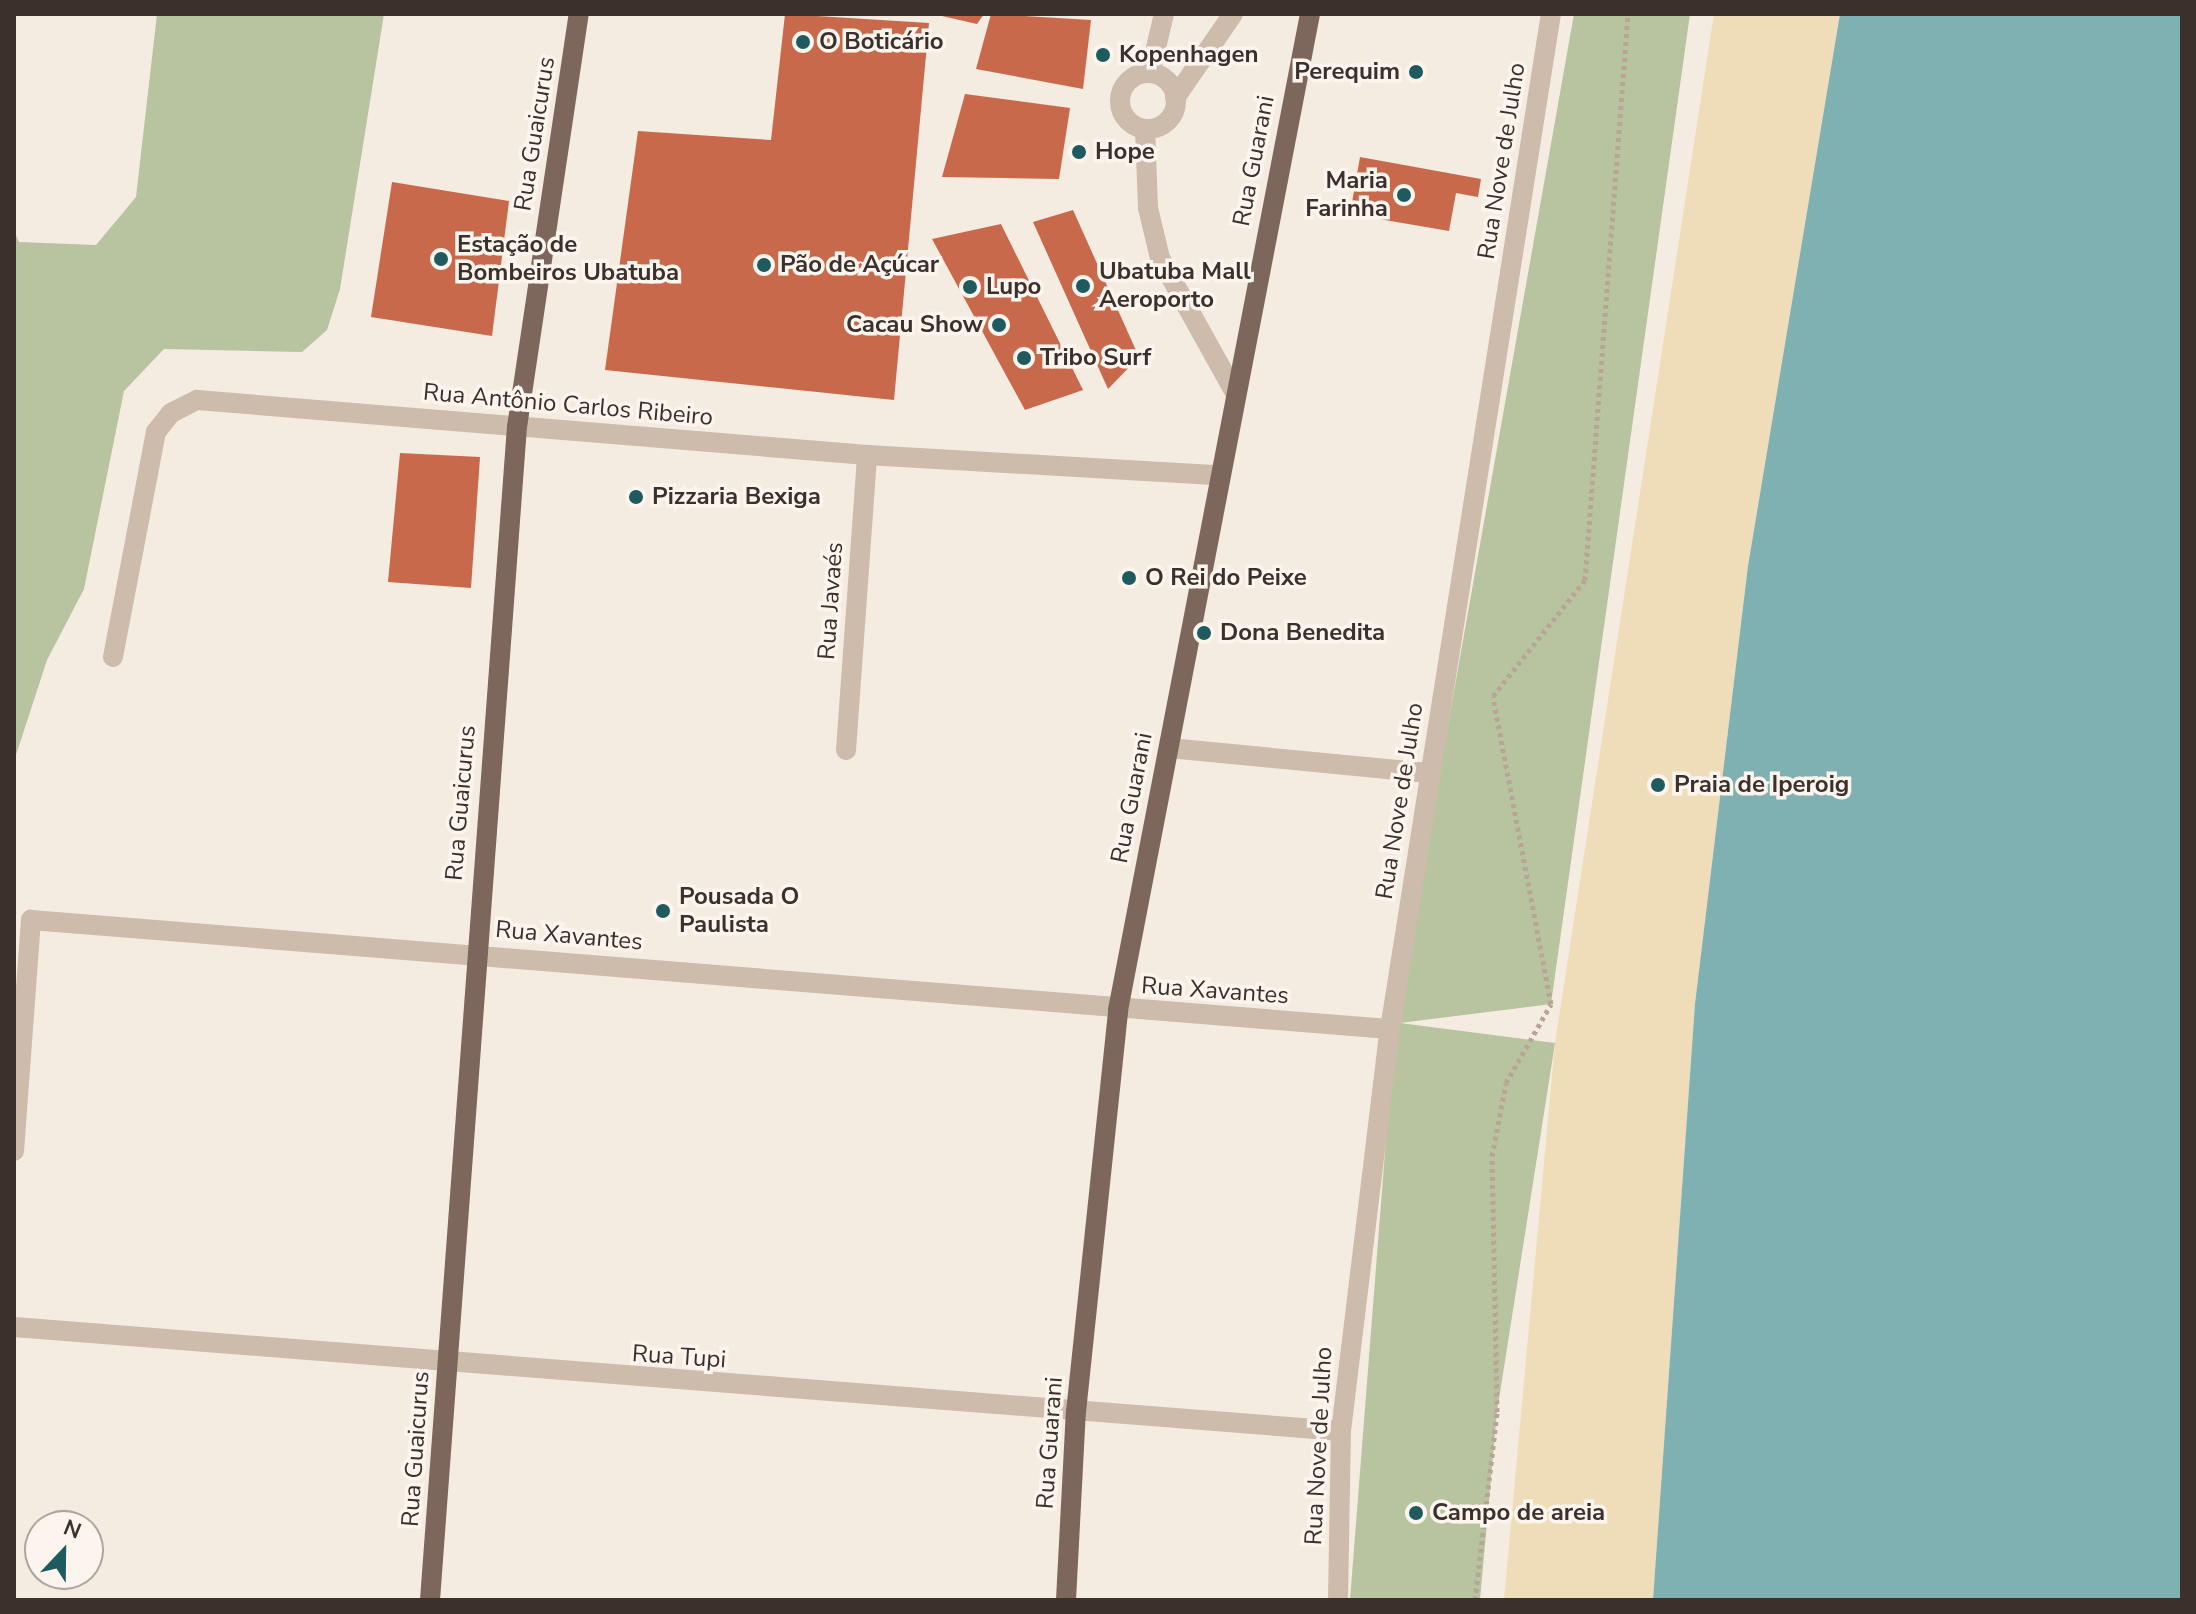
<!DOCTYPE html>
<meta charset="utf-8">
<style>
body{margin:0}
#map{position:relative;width:2196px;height:1614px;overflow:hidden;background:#f4ebe1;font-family:"Nunito Sans",sans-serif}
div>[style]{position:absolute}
.green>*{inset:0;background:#b8c4a0}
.sand>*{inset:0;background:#efdcb8}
.water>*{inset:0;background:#7fb0b2}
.building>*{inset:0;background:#c8694b}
.path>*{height:5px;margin-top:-2.5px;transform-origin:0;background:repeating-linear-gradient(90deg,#b9a596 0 4px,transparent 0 8px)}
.minor>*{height:20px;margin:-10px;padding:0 10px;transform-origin:10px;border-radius:10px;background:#cdbbac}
.minor>.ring{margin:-10px;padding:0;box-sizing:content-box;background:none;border:20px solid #cdbbac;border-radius:50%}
.major>*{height:20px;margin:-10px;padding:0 10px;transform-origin:10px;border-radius:10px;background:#7d675c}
.dots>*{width:22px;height:22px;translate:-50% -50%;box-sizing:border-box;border:4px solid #fbf5ee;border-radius:50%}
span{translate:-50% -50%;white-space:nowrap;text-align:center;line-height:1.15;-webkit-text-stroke:7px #fbf5ee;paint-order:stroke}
.poi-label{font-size:24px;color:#3b302b;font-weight:700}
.left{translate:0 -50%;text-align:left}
.right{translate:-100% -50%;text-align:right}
.street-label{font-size:24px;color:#3b302b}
.frame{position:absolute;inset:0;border:16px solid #3b302b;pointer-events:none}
.north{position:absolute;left:24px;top:1510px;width:80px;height:80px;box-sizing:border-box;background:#fbf5ee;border:2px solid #aea6a0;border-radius:50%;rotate:22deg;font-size:22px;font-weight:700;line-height:32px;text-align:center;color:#3b302b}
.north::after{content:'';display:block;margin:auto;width:28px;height:36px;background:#1f5a5e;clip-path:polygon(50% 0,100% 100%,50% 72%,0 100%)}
</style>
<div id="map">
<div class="green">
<i style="clip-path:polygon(157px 14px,384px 14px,340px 289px,327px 330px,302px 352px,164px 349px,124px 391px,84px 589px,47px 660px,14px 761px,14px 231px,19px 242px,96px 245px,136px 197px)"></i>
<i style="clip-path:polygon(1574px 14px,1690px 14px,1551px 1004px,1400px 1023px,1555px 1043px,1497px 1412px,1480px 1600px,1350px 1600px,1395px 1024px)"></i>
</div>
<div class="sand">
<i style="clip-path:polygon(1714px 14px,1840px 14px,1748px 566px,1695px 1004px,1653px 1600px,1504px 1600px,1555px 1043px)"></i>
</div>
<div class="water">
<i style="clip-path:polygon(1840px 14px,2182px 14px,2182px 1600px,1653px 1600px,1695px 1004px,1748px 566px)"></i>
</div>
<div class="building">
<i style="clip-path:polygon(785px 14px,929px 23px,894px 400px,605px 370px,638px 131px,771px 140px)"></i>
<i style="clip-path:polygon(933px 14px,984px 14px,977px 24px)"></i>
<i style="clip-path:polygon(991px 14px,1091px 20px,1083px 89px,976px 69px)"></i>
<i style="clip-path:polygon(965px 94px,1070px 108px,1059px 179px,942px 177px)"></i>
<i style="clip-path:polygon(1360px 157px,1481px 179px,1478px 197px,1456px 193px,1449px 231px,1350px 214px)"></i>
<i style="clip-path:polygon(392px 182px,509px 201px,492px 336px,371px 317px)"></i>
<i style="clip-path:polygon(1073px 210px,1139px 357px,1108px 389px,1033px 222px)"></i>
<i style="clip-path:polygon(1001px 224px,1083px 390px,1025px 410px,932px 239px)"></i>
<i style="clip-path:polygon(400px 453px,480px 457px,471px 588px,388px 582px)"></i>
</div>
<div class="path">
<i style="left:1475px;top:1600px;width:189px;rotate:-83.3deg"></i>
<i style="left:1497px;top:1412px;width:256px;rotate:-91.1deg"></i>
<i style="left:1492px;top:1156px;width:74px;rotate:-79.1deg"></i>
<i style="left:1506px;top:1083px;width:91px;rotate:-60.3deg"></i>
<i style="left:1551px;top:1004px;width:313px;rotate:-100.7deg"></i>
<i style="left:1493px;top:696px;width:148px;rotate:-51.6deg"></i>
<i style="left:1585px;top:580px;width:568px;rotate:-85.66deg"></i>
</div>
<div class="minor">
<i style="left:1150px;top:73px;width:61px;rotate:-76.7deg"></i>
<i class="ring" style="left:1120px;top:73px;width:36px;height:36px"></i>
<i style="left:1175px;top:98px;width:102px;rotate:-55.4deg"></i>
<i style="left:1145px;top:129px;width:79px;rotate:87.8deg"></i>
<i style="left:1148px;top:208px;width:51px;rotate:76.5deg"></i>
<i style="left:1160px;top:258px;width:152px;rotate:60.9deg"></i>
<i style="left:113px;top:657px;width:229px;rotate:-79.2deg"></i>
<i style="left:156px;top:432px;width:24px;rotate:-52deg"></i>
<i style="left:171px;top:413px;width:29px;rotate:-27deg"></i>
<i style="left:197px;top:400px;width:672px;rotate:4.69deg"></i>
<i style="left:867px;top:455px;width:351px;rotate:3.3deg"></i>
<i style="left:1169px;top:748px;width:263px;rotate:5.5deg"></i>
<i style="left:846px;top:750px;width:296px;rotate:-85.9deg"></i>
<i style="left:14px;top:1151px;width:232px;rotate:-85.8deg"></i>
<i style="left:31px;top:920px;width:1363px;rotate:4.59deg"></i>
<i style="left:14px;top:1327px;width:1331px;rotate:4.48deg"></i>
<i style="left:1338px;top:1600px;width:169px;rotate:-89deg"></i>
<i style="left:1341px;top:1431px;width:405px;rotate:-83.1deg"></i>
<i style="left:1390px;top:1029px;width:1028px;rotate:-80.99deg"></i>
</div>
<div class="major">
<i style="left:430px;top:1600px;width:1176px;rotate:-85.76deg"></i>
<i style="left:517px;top:427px;width:418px;rotate:-81.5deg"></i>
<i style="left:1066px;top:1600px;width:188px;rotate:-87deg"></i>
<i style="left:1076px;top:1412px;width:404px;rotate:-84deg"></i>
<i style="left:1118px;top:1010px;width:1014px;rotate:-79.09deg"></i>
</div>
<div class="dots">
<i style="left:803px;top:42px;background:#1f5a5e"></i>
<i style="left:1103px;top:55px;background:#1f5a5e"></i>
<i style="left:1416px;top:72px;background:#1f5a5e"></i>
<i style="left:1079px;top:152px;background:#1f5a5e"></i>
<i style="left:1404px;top:195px;background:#1f5a5e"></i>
<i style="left:441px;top:259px;background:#1f5a5e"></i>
<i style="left:764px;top:265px;background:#1f5a5e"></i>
<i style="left:1083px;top:286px;background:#1f5a5e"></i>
<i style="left:970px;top:287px;background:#1f5a5e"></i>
<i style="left:999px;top:325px;background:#1f5a5e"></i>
<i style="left:1024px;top:358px;background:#1f5a5e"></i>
<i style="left:636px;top:497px;background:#1f5a5e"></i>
<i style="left:1129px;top:578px;background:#1f5a5e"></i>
<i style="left:1204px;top:633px;background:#1f5a5e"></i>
<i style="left:1658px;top:785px;background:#1f5a5e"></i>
<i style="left:663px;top:911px;background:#1f5a5e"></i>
<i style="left:1416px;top:1513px;background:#1f5a5e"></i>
</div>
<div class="poi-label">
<span class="left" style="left:819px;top:42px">O Boticário</span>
<span class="left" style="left:1119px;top:55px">Kopenhagen</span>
<span class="right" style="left:1400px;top:72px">Perequim</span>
<span class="left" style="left:1095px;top:152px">Hope</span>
<span class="right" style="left:1388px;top:195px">Maria<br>Farinha</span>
<span class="left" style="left:457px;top:259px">Estação de<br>Bombeiros Ubatuba</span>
<span class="left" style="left:780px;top:265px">Pão de Açúcar</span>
<span class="left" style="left:1099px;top:286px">Ubatuba Mall<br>Aeroporto</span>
<span class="left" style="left:986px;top:287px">Lupo</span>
<span class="right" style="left:983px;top:325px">Cacau Show</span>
<span class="left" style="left:1040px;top:358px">Tribo Surf</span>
<span class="left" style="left:652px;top:497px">Pizzaria Bexiga</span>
<span class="left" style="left:1145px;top:578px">O Rei do Peixe</span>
<span class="left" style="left:1220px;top:633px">Dona Benedita</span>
<span class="left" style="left:1674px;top:785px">Praia de Iperoig</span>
<span class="left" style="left:679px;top:911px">Pousada O<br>Paulista</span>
<span class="left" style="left:1432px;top:1513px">Campo de areia</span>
</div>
<div class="street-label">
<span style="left:535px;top:134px;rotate:-81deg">Rua Guaicurus</span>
<span style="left:1254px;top:161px;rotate:-79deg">Rua Guarani</span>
<span style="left:1502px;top:161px;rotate:-81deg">Rua Nove de Julho</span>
<span style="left:568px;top:405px;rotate:5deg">Rua Antônio Carlos Ribeiro</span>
<span style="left:831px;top:601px;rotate:-86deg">Rua Javaés</span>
<span style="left:1132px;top:798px;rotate:-79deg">Rua Guarani</span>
<span style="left:1400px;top:801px;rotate:-81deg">Rua Nove de Julho</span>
<span style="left:461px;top:803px;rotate:-85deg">Rua Guaicurus</span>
<span style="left:569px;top:936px;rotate:5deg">Rua Xavantes</span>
<span style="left:1215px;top:991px;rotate:4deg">Rua Xavantes</span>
<span style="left:679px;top:1357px;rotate:4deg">Rua Tupi</span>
<span style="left:1050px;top:1443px;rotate:-86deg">Rua Guarani</span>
<span style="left:1319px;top:1446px;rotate:-87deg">Rua Nove de Julho</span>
<span style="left:416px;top:1449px;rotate:-86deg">Rua Guaicurus</span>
</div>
<div class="frame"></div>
<div class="north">N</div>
</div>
